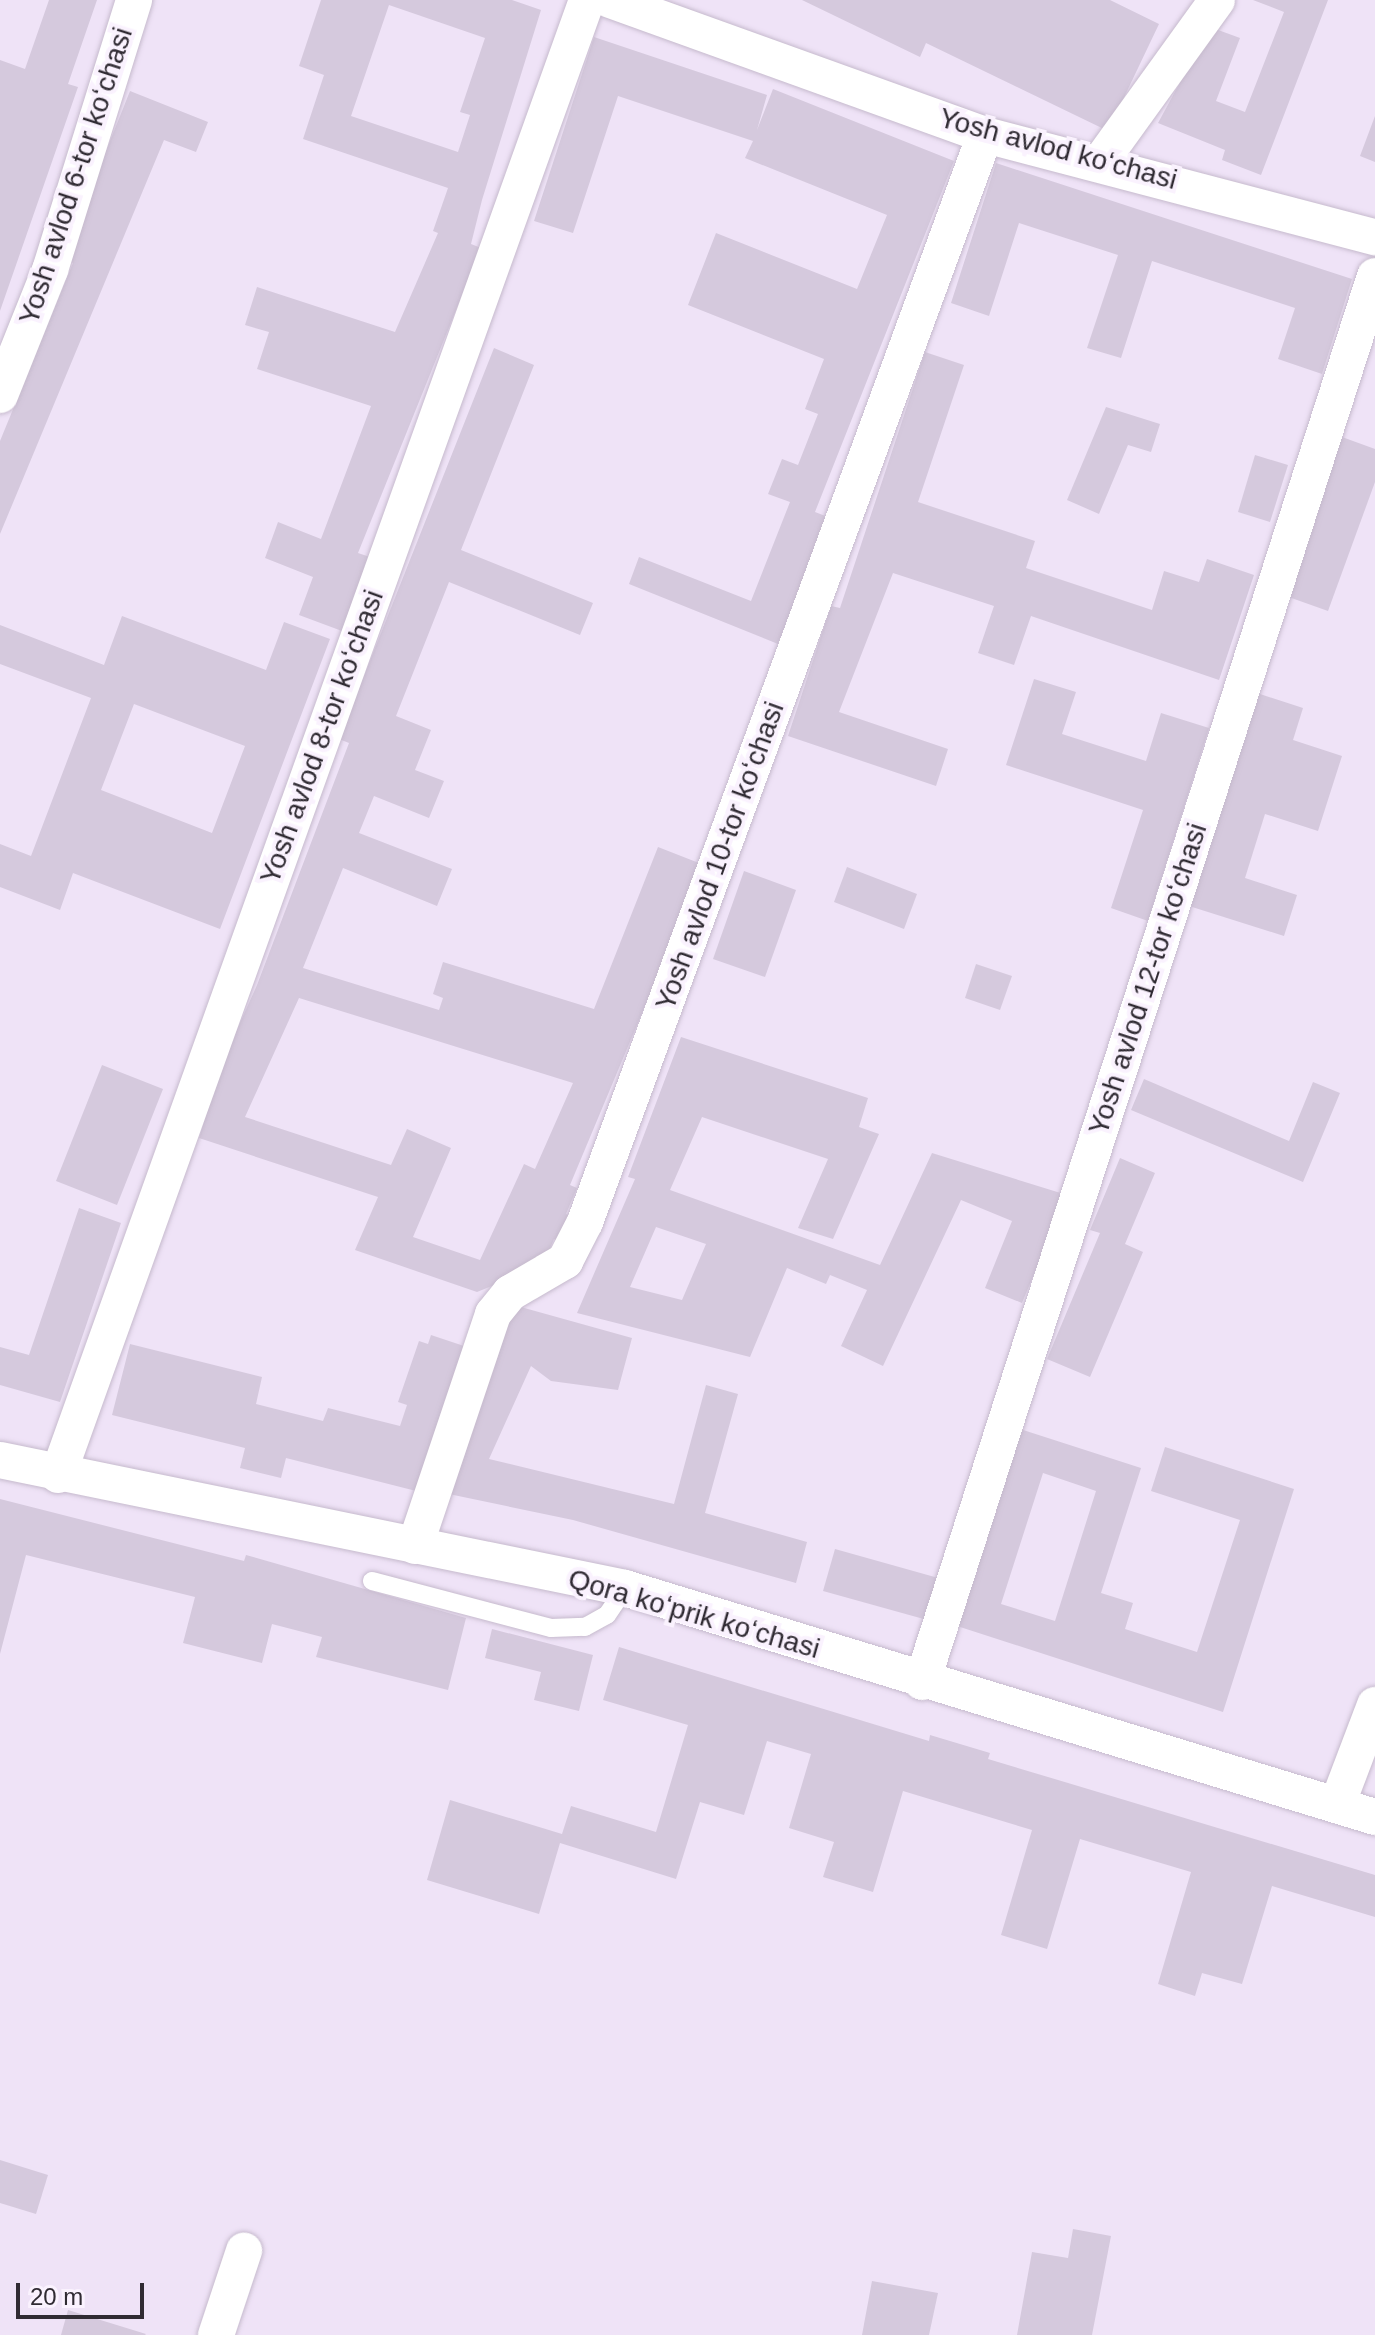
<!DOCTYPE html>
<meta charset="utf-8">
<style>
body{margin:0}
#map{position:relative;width:1375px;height:2335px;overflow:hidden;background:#efe3f7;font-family:Helvetica,sans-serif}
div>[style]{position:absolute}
.building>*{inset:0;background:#d5c9dd}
.roads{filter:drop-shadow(0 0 2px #c6bacd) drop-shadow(0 0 2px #c6bacd)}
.lane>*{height:18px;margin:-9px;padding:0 9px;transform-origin:9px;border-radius:9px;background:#fff}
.street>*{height:36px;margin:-18px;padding:0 18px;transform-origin:18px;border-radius:18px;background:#fff}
span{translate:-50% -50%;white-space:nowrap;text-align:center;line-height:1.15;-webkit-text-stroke:8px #faf2fe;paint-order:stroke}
.street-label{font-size:28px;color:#302b33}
.scale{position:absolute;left:16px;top:2283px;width:128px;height:36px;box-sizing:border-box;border:4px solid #302b33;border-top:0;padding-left:10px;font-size:24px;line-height:28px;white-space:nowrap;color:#302b33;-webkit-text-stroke:6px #faf2fe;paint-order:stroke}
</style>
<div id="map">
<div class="building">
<i style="clip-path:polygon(49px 0,97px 0,68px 84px,78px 87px,0 311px,0 60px,25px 69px)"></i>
<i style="clip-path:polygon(evenodd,321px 0,512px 0,541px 10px,482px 200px,471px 244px,481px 248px,358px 553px,370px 557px,342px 631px,299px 615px,313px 577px,265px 558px,278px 522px,321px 539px,371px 406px,257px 369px,269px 332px,245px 325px,257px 287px,395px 332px,438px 233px,433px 231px,448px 188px,303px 139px,324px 75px,299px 66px,321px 0,389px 5px,485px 38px,460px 112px,470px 115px,458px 152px,351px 116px,389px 5px)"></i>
<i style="clip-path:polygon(802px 0,1110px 0,1159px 24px,1108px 131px,926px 43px,920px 57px)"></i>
<i style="clip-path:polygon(1253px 0,1328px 0,1261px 175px,1222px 160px,1225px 150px,1158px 123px,1210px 27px,1240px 38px,1216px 101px,1245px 112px,1284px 12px)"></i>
<i style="clip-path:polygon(594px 37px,767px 95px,757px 130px,773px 89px,954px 161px,815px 512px,828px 517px,778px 644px,629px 584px,639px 557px,751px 601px,790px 502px,768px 494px,782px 459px,798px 465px,818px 414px,805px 409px,824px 359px,688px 305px,716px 233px,857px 289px,887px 215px,745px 158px,753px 141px,618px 96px,573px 233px,534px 221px)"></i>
<i style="clip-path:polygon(130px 91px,208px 122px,196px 152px,164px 140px,0 534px,0 441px,73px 263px,63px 259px)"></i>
<i style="clip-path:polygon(1375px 116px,1375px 162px,1360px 156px)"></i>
<i style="clip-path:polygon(996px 163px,1352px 279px,1322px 374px,1278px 359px,1295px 308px,1152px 261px,1121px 358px,1087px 348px,1118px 255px,1019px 223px,989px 316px,951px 303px)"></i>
<i style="clip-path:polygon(evenodd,494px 348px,534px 365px,461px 550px,593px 603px,580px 635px,449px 582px,396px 716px,431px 730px,415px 770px,444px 781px,429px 818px,374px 796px,359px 833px,452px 869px,437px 906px,343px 868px,303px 968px,439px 1010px,443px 998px,433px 994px,443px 962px,594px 1009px,658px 847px,704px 865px,570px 1185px,577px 1188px,566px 1214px,574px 1217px,563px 1243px,554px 1239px,543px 1265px,477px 1292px,355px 1250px,378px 1197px,199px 1138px,209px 1105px,204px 1103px,257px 985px,349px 743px,339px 739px,494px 348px,299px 998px,573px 1083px,535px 1169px,524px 1164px,480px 1260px,413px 1237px,451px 1148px,407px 1129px,391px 1165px,245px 1117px,299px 998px)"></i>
<i style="clip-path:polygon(925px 352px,964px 365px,918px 502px,1035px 541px,1026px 568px,1152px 610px,1164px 571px,1199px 582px,1207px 559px,1254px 575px,1219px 680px,1031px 616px,1014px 665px,978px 653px,994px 606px,893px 573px,839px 712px,948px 749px,936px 786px,788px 736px,831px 606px,840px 608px)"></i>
<i style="clip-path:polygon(1106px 407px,1160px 424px,1151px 452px,1128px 445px,1099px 514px,1067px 500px)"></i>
<i style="clip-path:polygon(1342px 437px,1375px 449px,1375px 482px,1328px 611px,1283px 595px)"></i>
<i style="clip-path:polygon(1255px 455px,1288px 465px,1270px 522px,1238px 512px)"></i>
<i style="clip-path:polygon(evenodd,122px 616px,266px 670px,284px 622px,330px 639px,220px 929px,73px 873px,60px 910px,0 887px,0 844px,31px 856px,91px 698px,0 664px,0 625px,104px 665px,122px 616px,134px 704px,245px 746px,212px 833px,101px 790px,134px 704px)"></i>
<i style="clip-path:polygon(1034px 679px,1076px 692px,1062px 734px,1146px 761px,1161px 713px,1209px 728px,1148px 921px,1111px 908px,1143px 810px,1006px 765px)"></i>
<i style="clip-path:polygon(1257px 693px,1303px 708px,1293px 740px,1342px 756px,1318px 831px,1265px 814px,1245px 878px,1297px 895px,1284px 936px,1189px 906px)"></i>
<i style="clip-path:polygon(847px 867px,917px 894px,904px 929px,834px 902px)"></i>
<i style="clip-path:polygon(744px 871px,796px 890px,765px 977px,713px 959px)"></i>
<i style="clip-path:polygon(976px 964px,1012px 976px,1000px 1010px,965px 998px)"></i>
<i style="clip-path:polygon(evenodd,681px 1037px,868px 1098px,859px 1127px,879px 1134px,833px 1239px,798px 1228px,828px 1159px,702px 1117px,670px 1190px,880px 1265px,932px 1153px,1067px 1195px,1022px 1303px,985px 1288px,1012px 1221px,961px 1200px,883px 1366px,841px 1346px,867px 1290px,830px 1275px,826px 1284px,787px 1268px,750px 1357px,577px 1313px,635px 1179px,628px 1177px,681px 1037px,656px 1227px,706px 1244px,682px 1300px,630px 1287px,656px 1227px)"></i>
<i style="clip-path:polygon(102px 1065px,163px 1089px,117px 1205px,56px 1181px)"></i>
<i style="clip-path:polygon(1144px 1079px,1289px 1141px,1313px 1082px,1340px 1093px,1303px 1182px,1131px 1110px)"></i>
<i style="clip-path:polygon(1120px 1158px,1155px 1173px,1125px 1244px,1143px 1252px,1090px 1377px,1047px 1359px,1100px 1233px,1090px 1230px)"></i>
<i style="clip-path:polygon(79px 1208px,121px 1223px,60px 1402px,0 1385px,0 1347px,29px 1355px)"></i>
<i style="clip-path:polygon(510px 1304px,632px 1338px,618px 1390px,551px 1381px,531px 1366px,489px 1459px,674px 1504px,706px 1385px,738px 1394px,705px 1513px,807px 1542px,796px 1583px,573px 1520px,444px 1493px)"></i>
<i style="clip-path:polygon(431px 1335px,476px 1350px,428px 1494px,286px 1458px,281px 1478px,240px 1468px,245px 1448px,112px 1415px,130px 1344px,262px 1377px,256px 1404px,323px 1421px,328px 1408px,400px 1426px,407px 1405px,398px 1402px,419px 1341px,428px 1344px)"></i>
<i style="clip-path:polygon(evenodd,1020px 1429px,1141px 1468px,1101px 1593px,1133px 1603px,1125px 1629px,1197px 1652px,1240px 1520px,1151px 1491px,1165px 1447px,1294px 1489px,1223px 1712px,957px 1626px,1020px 1429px,1043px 1473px,1096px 1491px,1055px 1621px,1001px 1604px,1043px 1473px)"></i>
<i style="clip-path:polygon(0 1499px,244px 1561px,246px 1555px,466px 1618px,448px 1690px,316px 1657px,322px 1637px,272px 1624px,262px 1663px,183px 1643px,195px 1597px,26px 1555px,0 1654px)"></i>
<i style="clip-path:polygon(835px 1549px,949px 1581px,938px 1623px,823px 1591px)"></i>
<i style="clip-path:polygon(492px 1629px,593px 1655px,579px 1711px,534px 1700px,541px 1672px,485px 1658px)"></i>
<i style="clip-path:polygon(619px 1647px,929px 1741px,930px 1735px,990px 1753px,988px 1759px,1375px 1875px,1375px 1917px,1272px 1886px,1242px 1984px,1202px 1973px,1195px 1996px,1158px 1984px,1191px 1872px,1080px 1839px,1047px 1949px,1001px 1935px,1032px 1830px,903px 1791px,873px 1892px,823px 1877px,834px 1842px,789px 1828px,811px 1754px,767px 1741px,744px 1815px,700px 1802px,676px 1879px,560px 1843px,539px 1914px,427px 1880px,450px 1800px,562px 1834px,571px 1806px,656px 1832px,688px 1725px,603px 1700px)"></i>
<i style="clip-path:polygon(0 2160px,48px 2175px,36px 2214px,0 2203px)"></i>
<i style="clip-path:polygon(1073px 2229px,1111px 2236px,1092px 2335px,1017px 2335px,1032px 2252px,1068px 2258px)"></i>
<i style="clip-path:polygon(872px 2281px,938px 2293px,929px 2335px,862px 2335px)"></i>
<i style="clip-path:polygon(68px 2310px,146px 2334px,145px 2335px,61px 2335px)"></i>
</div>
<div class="roads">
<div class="lane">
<i style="left:372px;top:1581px;width:185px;rotate:14.7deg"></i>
<i style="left:551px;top:1628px;width:34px;rotate:-2deg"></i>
<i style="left:585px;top:1627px;width:25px;rotate:-29deg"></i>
<i style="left:607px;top:1615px;width:32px;rotate:-56deg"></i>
</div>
<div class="street">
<i style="left:610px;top:0;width:399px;rotate:19.8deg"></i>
<i style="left:985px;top:135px;width:403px;rotate:14.7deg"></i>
<i style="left:1101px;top:161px;width:198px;rotate:-54.2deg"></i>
<i style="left:0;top:395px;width:135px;rotate:-68.2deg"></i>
<i style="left:50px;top:270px;width:283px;rotate:-72.7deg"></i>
<i style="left:0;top:1460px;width:638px;rotate:11.57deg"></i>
<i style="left:625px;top:1588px;width:784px;rotate:16.98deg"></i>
<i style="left:58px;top:1475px;width:1567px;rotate:-70.27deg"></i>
<i style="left:415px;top:1546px;width:245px;rotate:-71.4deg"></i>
<i style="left:493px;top:1314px;width:27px;rotate:-51deg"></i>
<i style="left:510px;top:1293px;width:64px;rotate:-30.2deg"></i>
<i style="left:565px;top:1261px;width:44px;rotate:-62.9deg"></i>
<i style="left:585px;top:1222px;width:1158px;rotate:-69.8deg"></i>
<i style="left:922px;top:1682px;width:1477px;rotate:-72.14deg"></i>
<i style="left:1337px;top:1805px;width:107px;rotate:-69.2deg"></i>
<i style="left:216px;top:2335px;width:89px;rotate:-71.6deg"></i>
</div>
</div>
<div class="street-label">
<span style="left:1058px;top:149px;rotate:15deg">Yosh avlod koʻchasi</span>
<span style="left:76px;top:176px;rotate:-72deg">Yosh avlod 6-tor koʻchasi</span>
<span style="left:322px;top:737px;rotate:-70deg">Yosh avlod 8-tor koʻchasi</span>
<span style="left:720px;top:856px;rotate:-70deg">Yosh avlod 10-tor koʻchasi</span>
<span style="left:1148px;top:979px;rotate:-72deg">Yosh avlod 12-tor koʻchasi</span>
<span style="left:694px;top:1614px;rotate:16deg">Qora koʻprik koʻchasi</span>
</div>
<div class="scale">20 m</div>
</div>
